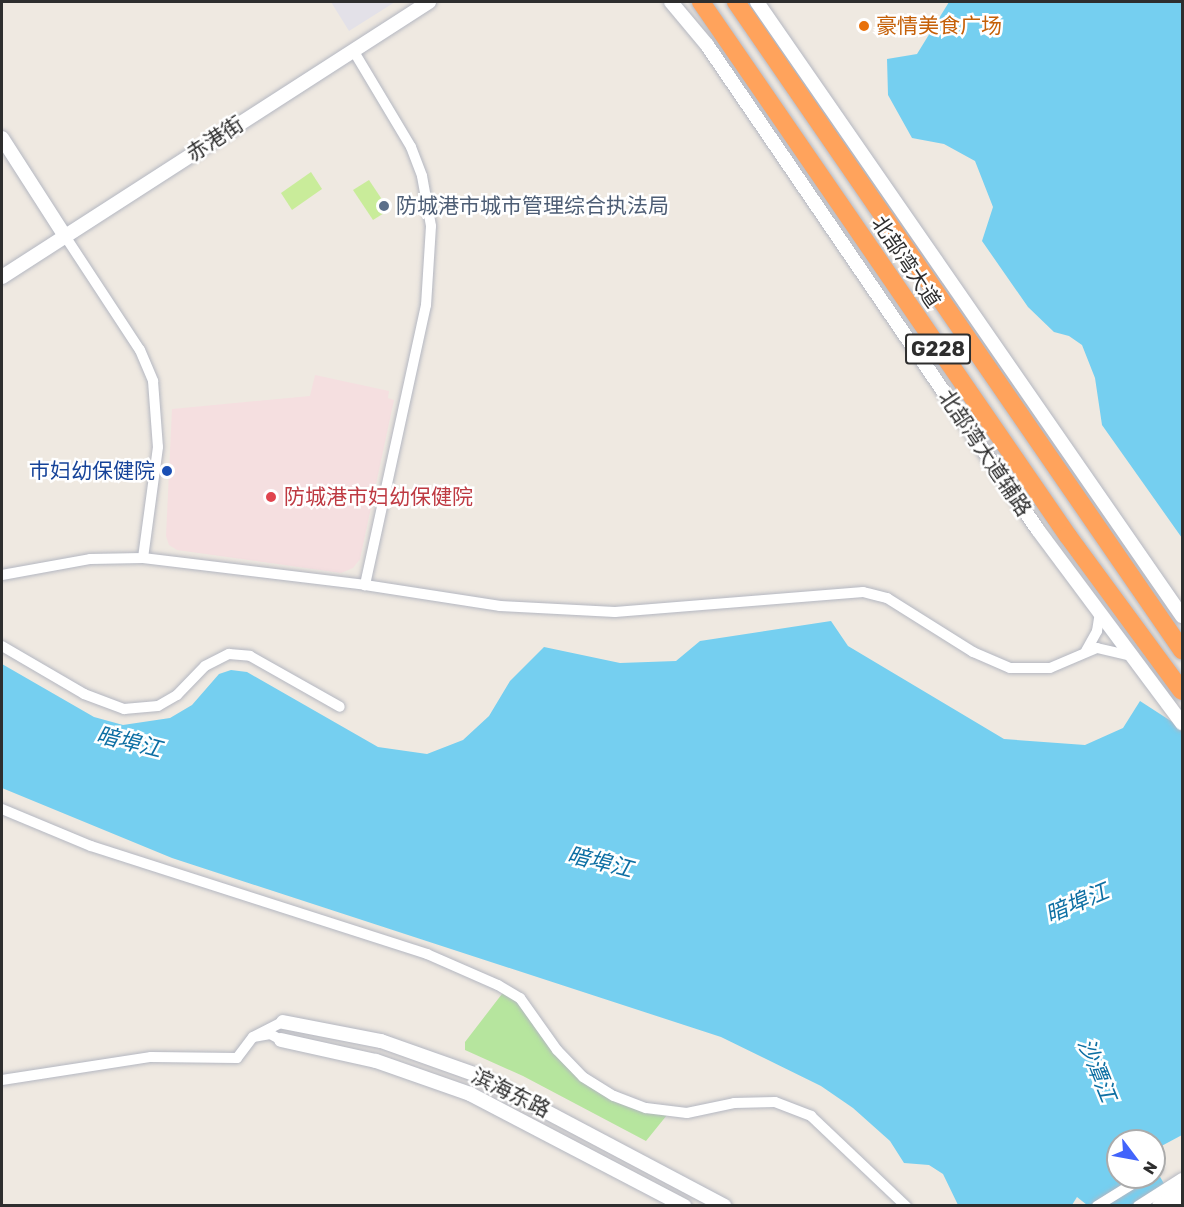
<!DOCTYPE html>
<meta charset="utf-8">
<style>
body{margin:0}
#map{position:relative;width:1184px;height:1207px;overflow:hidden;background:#efe9e1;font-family:Rubik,"Noto Sans SC",sans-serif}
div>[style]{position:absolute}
.industrial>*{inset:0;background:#e3e1e8}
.medical>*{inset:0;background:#f5dfe0}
.green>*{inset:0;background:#b6e59e}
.pitch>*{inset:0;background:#c9ec9a}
.water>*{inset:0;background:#75cff0}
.roads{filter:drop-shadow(0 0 2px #b4b7c1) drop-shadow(0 0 2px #b4b7c1)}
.street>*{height:10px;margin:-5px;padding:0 5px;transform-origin:5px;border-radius:5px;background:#fff}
.secondary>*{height:14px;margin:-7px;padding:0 7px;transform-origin:7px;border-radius:7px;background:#fff}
.highway>*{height:18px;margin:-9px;padding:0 9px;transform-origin:9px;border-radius:9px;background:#ffa35c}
.dots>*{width:16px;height:16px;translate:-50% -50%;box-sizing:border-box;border:3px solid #fff;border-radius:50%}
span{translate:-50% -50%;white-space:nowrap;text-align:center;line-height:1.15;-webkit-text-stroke:5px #fff;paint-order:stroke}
.shield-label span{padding:2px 4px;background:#fff;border:2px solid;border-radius:4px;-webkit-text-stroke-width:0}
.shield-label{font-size:20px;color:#2e2e2e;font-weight:700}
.food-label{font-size:21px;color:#c56008}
.left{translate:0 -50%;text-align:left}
.street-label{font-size:21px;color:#2e2e2e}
.service-label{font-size:21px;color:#4e5e75}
.transit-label{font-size:21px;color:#164399}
.right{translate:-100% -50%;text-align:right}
.health-label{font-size:21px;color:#be3a42}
.water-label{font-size:22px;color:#0d6fa3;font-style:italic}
.frame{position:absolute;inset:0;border:3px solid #2e2e2e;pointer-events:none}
.north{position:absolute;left:1106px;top:1129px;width:60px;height:60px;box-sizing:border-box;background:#fff;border:2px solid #ababab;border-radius:50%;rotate:122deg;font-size:16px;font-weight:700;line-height:24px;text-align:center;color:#2e2e2e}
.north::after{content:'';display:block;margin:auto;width:21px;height:27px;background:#4264fb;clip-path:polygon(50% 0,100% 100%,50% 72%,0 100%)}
</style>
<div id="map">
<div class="industrial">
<i style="clip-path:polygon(331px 2px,395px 2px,349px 31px)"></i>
</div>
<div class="medical">
<i style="clip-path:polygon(315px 375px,389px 391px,388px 398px,394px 400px,360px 559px,353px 568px,341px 573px,177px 550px,169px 545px,166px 536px,172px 409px,310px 396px)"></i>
</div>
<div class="green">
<i style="clip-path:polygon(505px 990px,521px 1000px,582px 1079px,667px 1115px,646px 1141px,523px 1076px,465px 1050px,465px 1042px)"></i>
</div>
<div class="pitch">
<i style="clip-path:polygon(311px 172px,322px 189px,292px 210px,281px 193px)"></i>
<i style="clip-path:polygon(369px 180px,389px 210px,373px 220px,353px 190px)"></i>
</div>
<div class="water">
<i style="clip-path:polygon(949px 2px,1182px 2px,1182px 538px,1102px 425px,1095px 378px,1082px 345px,1069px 336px,1054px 332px,1028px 307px,982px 241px,993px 207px,975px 161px,944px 144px,912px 138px,888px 95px,887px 59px,917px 54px)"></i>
<i style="clip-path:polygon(831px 621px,848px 646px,1004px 739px,1085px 745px,1123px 728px,1140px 701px,1174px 723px,1182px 724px,1182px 1135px,1154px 1150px,1154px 1141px,1118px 1141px,1118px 1177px,1154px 1177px,1154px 1166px,1176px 1205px,1087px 1205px,1077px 1197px,1072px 1205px,958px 1205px,943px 1174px,929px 1165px,904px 1163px,890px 1141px,853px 1108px,821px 1086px,721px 1037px,172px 858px,2px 788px,2px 664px,94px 717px,123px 725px,170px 718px,192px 705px,219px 674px,231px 670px,247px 672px,378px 747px,427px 754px,463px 740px,489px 716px,510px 681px,544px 647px,620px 663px,676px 661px,700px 641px)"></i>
</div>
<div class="roads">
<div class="street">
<i style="left:353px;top:50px;width:113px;rotate:59.1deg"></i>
<i style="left:411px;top:147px;width:31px;rotate:69deg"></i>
<i style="left:422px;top:176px;width:51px;rotate:79.8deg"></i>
<i style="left:431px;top:226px;width:79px;rotate:93.6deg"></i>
<i style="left:426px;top:305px;width:287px;rotate:102.3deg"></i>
<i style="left:65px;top:236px;width:136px;rotate:56.7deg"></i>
<i style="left:140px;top:350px;width:34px;rotate:67deg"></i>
<i style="left:153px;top:381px;width:66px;rotate:85.7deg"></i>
<i style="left:158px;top:447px;width:112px;rotate:97.7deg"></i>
<i style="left:2px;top:575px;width:89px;rotate:-10.3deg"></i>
<i style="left:90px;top:559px;width:53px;rotate:-1.1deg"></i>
<i style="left:143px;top:558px;width:224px;rotate:6.9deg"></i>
<i style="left:365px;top:585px;width:137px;rotate:8.8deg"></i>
<i style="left:500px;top:606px;width:115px;rotate:3deg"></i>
<i style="left:615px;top:612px;width:249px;rotate:-4.6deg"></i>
<i style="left:863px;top:592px;width:25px;rotate:14deg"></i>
<i style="left:887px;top:598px;width:102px;rotate:32.1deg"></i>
<i style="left:973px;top:652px;width:40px;rotate:23.4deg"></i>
<i style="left:1010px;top:668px;width:40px"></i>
<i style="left:1050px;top:668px;width:51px;rotate:-23.1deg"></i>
<i style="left:1097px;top:648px;width:36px;rotate:13deg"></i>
<i style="left:2px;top:646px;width:95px;rotate:30.3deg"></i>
<i style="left:84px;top:694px;width:43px;rotate:20.6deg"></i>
<i style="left:124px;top:709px;width:34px;rotate:-5deg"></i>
<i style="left:158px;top:706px;width:22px;rotate:-30deg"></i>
<i style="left:177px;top:695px;width:40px;rotate:-46deg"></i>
<i style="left:205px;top:666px;width:27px;rotate:-27deg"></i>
<i style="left:229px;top:654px;width:21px;rotate:5deg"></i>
<i style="left:250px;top:656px;width:103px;rotate:29.5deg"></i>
<i style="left:1086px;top:651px;width:23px;rotate:-61deg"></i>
<i style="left:1097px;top:631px;width:18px;rotate:-81deg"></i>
<i style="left:2px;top:809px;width:96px;rotate:22.6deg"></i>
<i style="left:91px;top:846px;width:353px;rotate:17.8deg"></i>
<i style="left:427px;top:954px;width:77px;rotate:23.6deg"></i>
<i style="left:498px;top:985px;width:26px;rotate:31deg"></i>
<i style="left:520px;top:998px;width:64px;rotate:54.6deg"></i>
<i style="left:557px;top:1050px;width:37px;rotate:46deg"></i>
<i style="left:583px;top:1077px;width:36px;rotate:32deg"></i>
<i style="left:614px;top:1096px;width:34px;rotate:21deg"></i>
<i style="left:646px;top:1108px;width:41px;rotate:7deg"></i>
<i style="left:687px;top:1113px;width:48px;rotate:-12deg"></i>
<i style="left:734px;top:1103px;width:41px;rotate:-1.4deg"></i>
<i style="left:775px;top:1102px;width:39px;rotate:21deg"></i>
<i style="left:811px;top:1116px;width:131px;rotate:43.5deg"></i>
<i style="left:281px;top:1040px;width:13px;rotate:-151deg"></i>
<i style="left:270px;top:1034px;width:17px;rotate:170deg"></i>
<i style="left:253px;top:1037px;width:34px;rotate:-27deg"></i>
<i style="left:2px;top:1080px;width:151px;rotate:-8.8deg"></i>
<i style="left:151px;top:1057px;width:86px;rotate:0.7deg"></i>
<i style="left:237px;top:1058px;width:26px;rotate:-53deg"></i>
<i style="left:1154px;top:1171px;width:4px;rotate:-27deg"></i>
<i style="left:1097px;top:1206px;width:55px;rotate:-31.7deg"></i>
<i style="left:1138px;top:1206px;width:52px;rotate:-32.5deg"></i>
</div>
<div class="secondary">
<i style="left:671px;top:2px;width:56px;rotate:50.1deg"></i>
<i style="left:707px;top:45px;width:587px;rotate:55.69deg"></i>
<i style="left:1038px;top:530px;width:241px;rotate:53.3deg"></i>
<i style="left:757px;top:2px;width:747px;rotate:55.31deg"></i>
<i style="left:2px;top:138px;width:117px;rotate:57.3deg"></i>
<i style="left:2px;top:277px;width:508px;rotate:-32.78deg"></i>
<i style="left:283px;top:1022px;width:100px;rotate:11deg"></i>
<i style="left:381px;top:1041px;width:102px;rotate:19.5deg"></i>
<i style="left:477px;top:1075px;width:280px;rotate:27.9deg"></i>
<i style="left:281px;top:1040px;width:97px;rotate:12.5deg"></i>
<i style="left:376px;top:1061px;width:100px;rotate:19.3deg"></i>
<i style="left:470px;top:1094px;width:242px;rotate:27.6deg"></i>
<i style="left:1159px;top:1206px;width:27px;rotate:-33deg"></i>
<i style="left:1179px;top:1206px;width:4px;rotate:-45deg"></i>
</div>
<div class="highway">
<i style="left:701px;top:2px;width:648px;rotate:55.5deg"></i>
<i style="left:1068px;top:536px;width:192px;rotate:53.7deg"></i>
<i style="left:736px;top:2px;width:787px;rotate:55.46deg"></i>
</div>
</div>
<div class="dots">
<i style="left:864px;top:26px;background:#e8710a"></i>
<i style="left:384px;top:206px;background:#5c6f8a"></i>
<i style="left:167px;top:471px;background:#1a4fb4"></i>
<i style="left:271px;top:497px;background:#e0444e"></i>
</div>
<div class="shield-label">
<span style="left:938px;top:349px">G228</span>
</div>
<div class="food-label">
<span class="left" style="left:876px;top:26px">豪情美食广场</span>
</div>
<div class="street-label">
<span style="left:215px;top:139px;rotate:-33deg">赤港街</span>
<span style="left:906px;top:262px;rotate:56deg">北部湾大道</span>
<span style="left:985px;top:453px;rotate:56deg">北部湾大道辅路</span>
<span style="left:511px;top:1093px;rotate:26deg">滨海东路</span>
</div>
<div class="service-label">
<span class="left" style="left:396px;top:206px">防城港市城市管理综合执法局</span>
</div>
<div class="transit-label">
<span class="right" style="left:155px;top:471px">巿妇幼保健院</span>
</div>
<div class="health-label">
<span class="left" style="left:284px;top:497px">防城港市妇幼保健院</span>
</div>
<div class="water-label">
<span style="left:129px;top:742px;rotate:14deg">暗埠江</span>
<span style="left:600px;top:862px;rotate:14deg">暗埠江</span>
<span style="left:1077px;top:903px;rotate:-23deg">暗埠江</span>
<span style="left:1097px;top:1070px;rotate:68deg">沙潭江</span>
</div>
<div class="frame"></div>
<div class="north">N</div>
</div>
